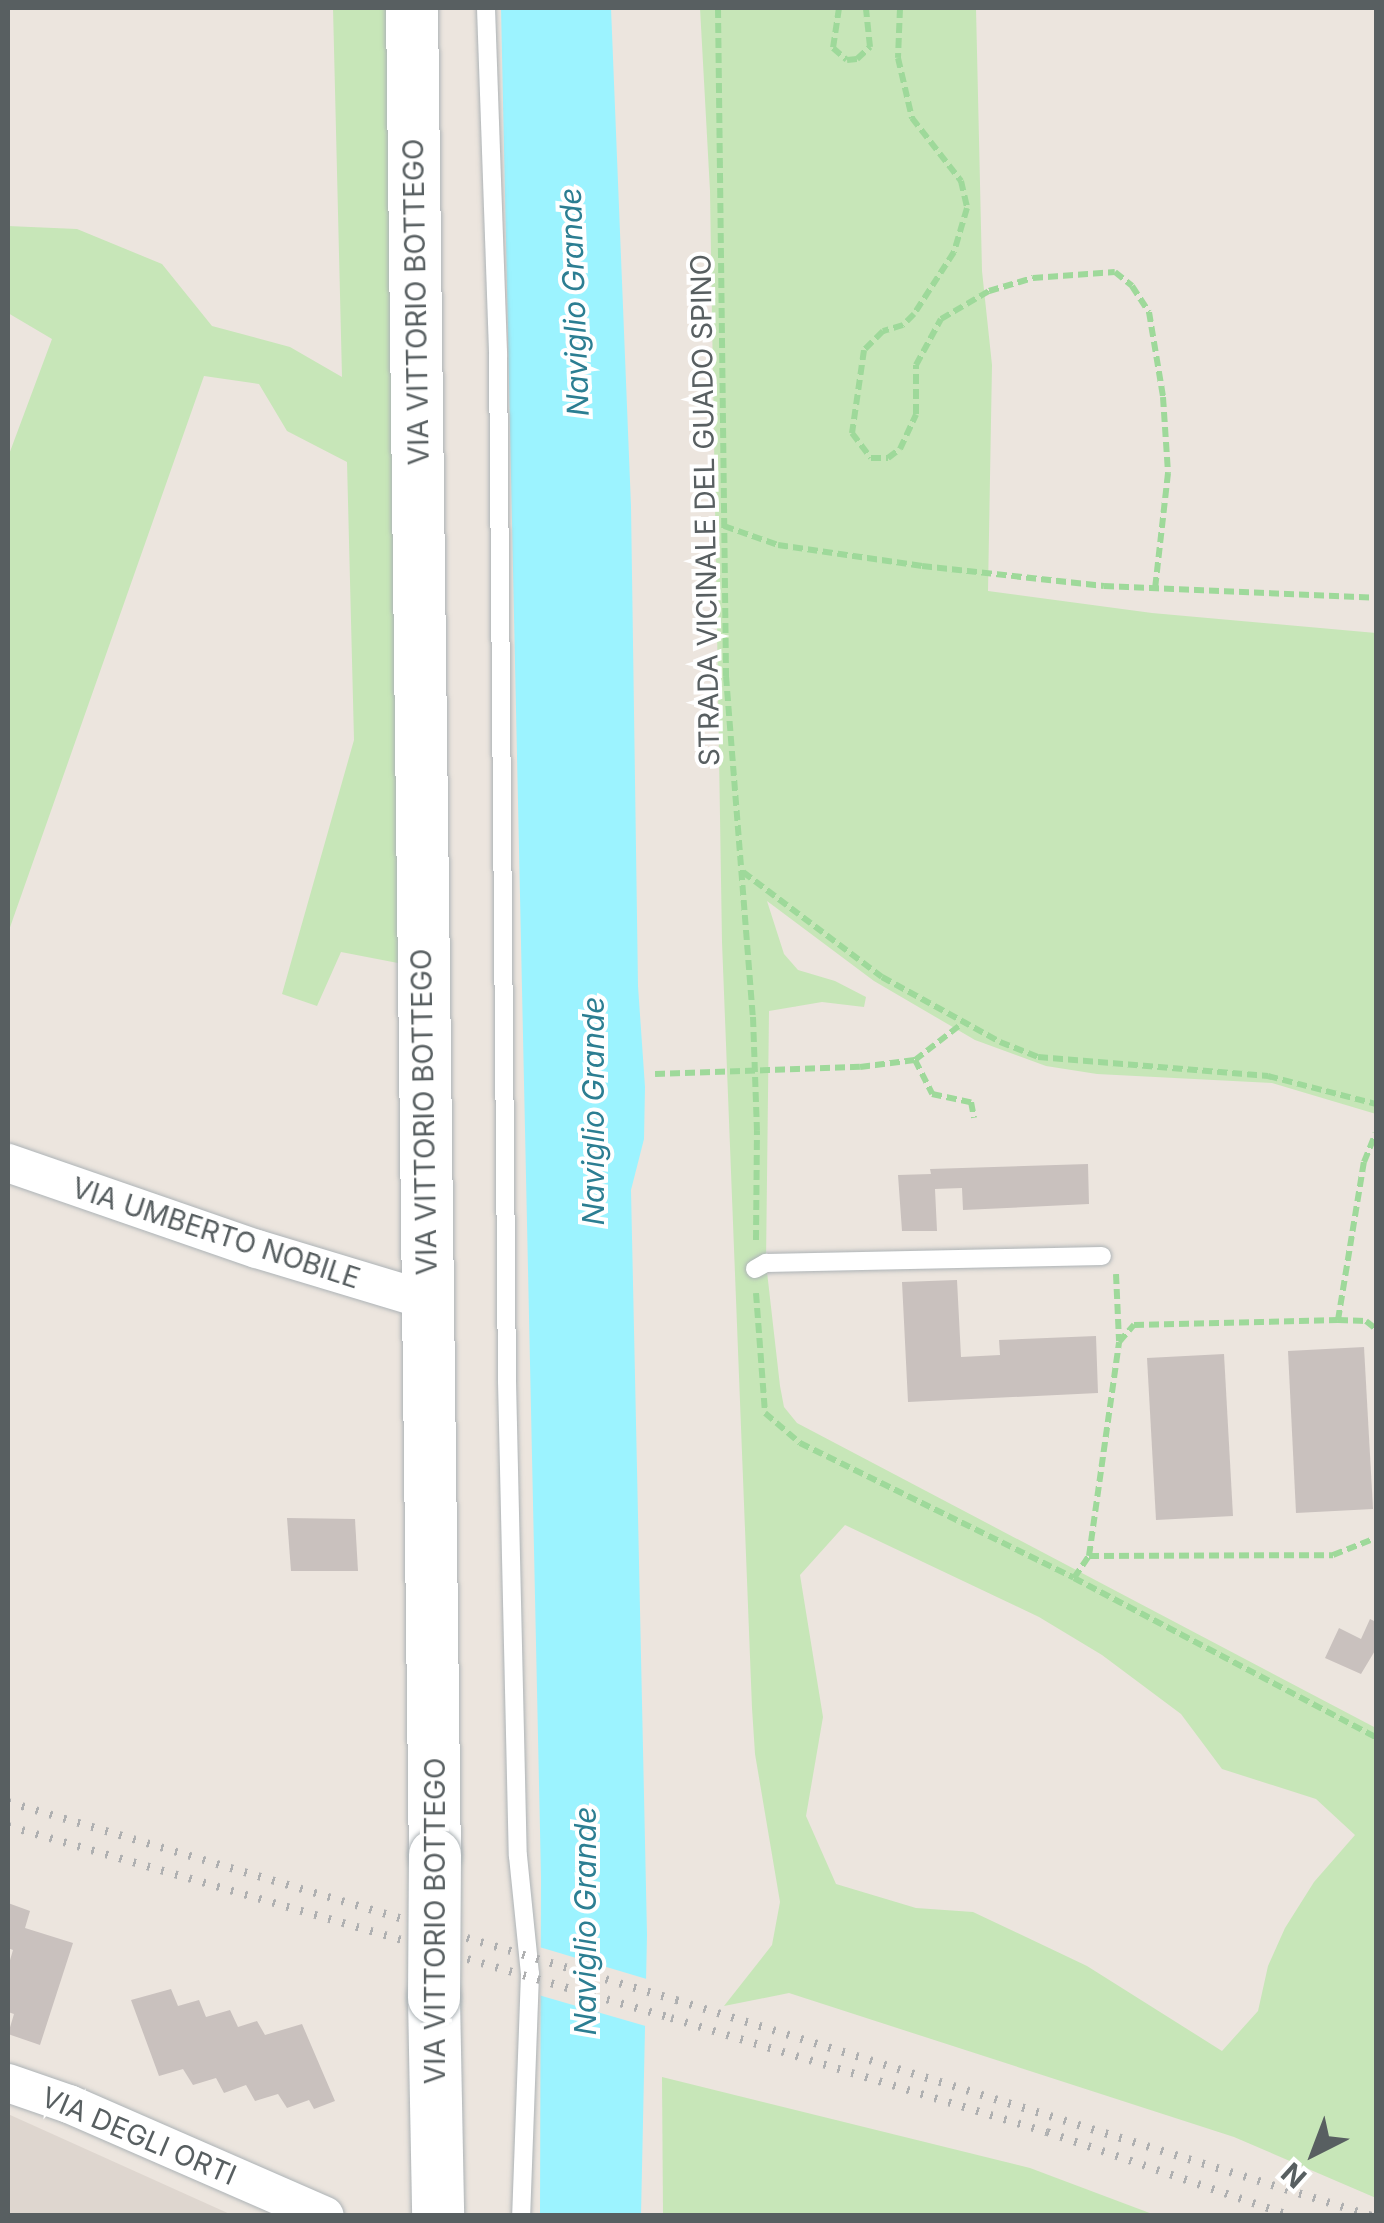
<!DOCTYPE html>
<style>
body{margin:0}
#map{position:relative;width:1384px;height:2223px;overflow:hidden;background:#ece5de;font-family:Inter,sans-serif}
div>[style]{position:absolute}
.education>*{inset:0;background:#ded6cf}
.green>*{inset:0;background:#c7e6b8}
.water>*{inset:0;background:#9cf3ff}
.pier>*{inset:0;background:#ece5de}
.building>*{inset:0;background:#c9c1be}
.path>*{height:6px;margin-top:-3px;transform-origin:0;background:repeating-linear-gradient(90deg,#9ed99a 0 10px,transparent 0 15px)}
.roads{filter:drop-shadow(0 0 2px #adb3b6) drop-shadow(0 0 2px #adb3b6)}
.lane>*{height:18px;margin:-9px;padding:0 9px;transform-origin:9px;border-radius:9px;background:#fff}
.street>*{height:38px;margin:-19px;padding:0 19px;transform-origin:19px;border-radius:19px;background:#fff}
.secondary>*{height:52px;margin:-26px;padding:0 26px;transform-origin:26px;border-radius:26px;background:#fff}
.rail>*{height:8px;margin-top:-4px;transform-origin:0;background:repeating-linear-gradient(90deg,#afb0b1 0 2.5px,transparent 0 14.5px)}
.path-bridge>*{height:6px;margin-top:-3px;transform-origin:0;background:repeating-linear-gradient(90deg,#9ed99a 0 10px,transparent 0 15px)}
.bridges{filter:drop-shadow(0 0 2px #acb3b6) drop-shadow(0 0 2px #acb3b6)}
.secondary-bridge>*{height:52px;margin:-26px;padding:0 26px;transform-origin:26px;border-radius:26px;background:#fff}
span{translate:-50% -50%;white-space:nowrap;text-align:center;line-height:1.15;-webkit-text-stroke:8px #fff;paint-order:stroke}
.street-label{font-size:28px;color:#585f61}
.water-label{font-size:30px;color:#2c7e92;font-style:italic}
.frame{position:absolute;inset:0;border:10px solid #585f61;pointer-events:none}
.north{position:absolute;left:1264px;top:2103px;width:100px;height:100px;-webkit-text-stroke:8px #fff;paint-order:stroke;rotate:222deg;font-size:28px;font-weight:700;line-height:40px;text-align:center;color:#585f61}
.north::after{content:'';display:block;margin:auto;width:35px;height:45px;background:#585f61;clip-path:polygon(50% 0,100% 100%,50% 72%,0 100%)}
</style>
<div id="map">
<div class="education">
<i style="clip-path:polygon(8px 2114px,232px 2215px,8px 2215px)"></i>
</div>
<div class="green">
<i style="clip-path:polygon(333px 8px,388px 8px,403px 964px,341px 952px,317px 1006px,282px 994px,354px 740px,347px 462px,287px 431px,259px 384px,204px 376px,8px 933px,8px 457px,52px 339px,8px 313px,8px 226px,77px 229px,162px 264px,212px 326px,290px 347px,342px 377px)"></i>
<i style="clip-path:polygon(evenodd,700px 8px,976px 8px,982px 271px,992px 365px,988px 591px,1152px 613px,1376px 633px,1376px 1114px,1272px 1083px,1097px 1074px,1046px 1066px,975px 1040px,874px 981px,767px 901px,784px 954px,798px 970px,835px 981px,866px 997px,864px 1007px,822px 1002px,769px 1011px,766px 1263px,780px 1386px,784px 1407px,797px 1423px,1376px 1728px,1376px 2198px,1234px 2137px,789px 1993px,724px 2006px,772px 1945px,780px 1902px,755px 1754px,752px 1708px,722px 942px,710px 191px,700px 8px,845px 1525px,1039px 1617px,1102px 1655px,1181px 1714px,1222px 1769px,1316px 1799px,1355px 1835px,1314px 1882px,1285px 1928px,1268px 1966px,1258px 2011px,1222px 2051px,1087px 1966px,973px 1912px,916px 1908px,836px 1884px,806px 1816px,823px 1717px,800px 1575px,845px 1525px)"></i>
<i style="clip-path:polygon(662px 2077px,1030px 2168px,1155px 2215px,663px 2215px)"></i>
</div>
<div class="water">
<i style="clip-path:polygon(501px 8px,611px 8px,631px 506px,638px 986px,645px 1087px,644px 1139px,631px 1190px,647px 1935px,641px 2215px,540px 2215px,541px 1877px)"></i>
</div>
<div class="pier">
<i style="clip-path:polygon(536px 1946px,650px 1980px,649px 2027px,535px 1994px)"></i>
</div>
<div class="building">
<i style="clip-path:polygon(1088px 1164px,1089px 1204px,963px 1210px,962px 1188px,935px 1189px,937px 1231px,902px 1231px,898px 1175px,931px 1174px,930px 1169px)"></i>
<i style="clip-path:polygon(957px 1280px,961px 1357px,1000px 1355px,999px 1340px,1096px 1336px,1098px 1393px,908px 1402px,902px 1282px)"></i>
<i style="clip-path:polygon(1364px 1347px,1373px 1509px,1296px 1513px,1288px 1351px)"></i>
<i style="clip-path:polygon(1224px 1354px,1233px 1516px,1156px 1520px,1147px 1358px)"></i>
<i style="clip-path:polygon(287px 1518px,355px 1519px,358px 1571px,291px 1571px)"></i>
<i style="clip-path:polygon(1370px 1619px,1376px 1622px,1376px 1649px,1361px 1674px,1325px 1658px,1339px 1628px,1361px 1639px)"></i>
<i style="clip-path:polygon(8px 1903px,30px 1911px,25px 1928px,73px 1943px,40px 2045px,8px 2034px,14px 2014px,8px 2012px,8px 1967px,13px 1950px,8px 1948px)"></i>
<i style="clip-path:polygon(171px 1989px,178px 2006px,199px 2000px,206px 2017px,230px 2010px,238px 2027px,257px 2021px,265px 2035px,302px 2024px,335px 2101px,314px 2109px,309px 2100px,287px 2108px,278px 2094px,255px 2101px,246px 2085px,224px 2093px,216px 2078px,193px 2085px,183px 2069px,159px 2076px,131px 2000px)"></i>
</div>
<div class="path">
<i style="left:718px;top:8px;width:668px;rotate:89.31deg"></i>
<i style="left:726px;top:676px;width:342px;rotate:85.5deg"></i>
<i style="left:839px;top:8px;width:40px;rotate:98.5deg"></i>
<i style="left:833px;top:48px;width:18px;rotate:41deg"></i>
<i style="left:847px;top:60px;width:10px;rotate:-6deg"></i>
<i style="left:857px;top:59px;width:18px;rotate:-43deg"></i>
<i style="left:870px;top:47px;width:39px;rotate:-96deg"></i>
<i style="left:900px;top:8px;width:50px;rotate:92.3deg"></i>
<i style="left:898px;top:58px;width:62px;rotate:76.9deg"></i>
<i style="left:912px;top:118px;width:80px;rotate:52.1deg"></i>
<i style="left:961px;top:181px;width:28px;rotate:77deg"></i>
<i style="left:967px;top:208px;width:46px;rotate:106.5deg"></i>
<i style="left:954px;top:252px;width:74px;rotate:122.8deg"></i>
<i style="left:914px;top:314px;width:16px;rotate:135deg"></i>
<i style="left:903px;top:325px;width:21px;rotate:163deg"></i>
<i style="left:883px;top:331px;width:27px;rotate:135deg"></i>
<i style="left:864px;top:350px;width:84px;rotate:98.2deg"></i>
<i style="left:852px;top:433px;width:31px;rotate:53deg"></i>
<i style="left:871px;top:458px;width:17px"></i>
<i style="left:888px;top:458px;width:15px;rotate:-37deg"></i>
<i style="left:900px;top:449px;width:38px;rotate:-65deg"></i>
<i style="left:916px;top:414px;width:49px;rotate:-90deg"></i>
<i style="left:916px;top:365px;width:52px;rotate:-61.5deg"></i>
<i style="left:941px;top:319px;width:56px;rotate:-30.3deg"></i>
<i style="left:989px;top:291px;width:46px;rotate:-16.5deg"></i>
<i style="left:1033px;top:278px;width:82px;rotate:-4.2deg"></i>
<i style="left:1115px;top:272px;width:22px;rotate:39deg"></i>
<i style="left:1132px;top:286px;width:31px;rotate:57deg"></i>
<i style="left:1149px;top:312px;width:86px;rotate:80.6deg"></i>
<i style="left:1163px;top:397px;width:76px;rotate:86.2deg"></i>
<i style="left:1168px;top:473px;width:117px;rotate:96.4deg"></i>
<i style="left:724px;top:526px;width:57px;rotate:19.4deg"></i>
<i style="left:778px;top:545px;width:146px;rotate:8.3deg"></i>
<i style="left:922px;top:566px;width:183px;rotate:6.3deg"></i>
<i style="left:1104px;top:586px;width:272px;rotate:2.5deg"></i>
<i style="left:743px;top:872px;width:174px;rotate:37.1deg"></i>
<i style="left:882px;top:977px;width:135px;rotate:28.8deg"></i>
<i style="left:1000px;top:1042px;width:41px;rotate:21.5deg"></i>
<i style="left:1038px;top:1057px;width:231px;rotate:4.7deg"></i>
<i style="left:1268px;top:1076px;width:112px;rotate:14.5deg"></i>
<i style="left:915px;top:1060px;width:38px;rotate:63deg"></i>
<i style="left:932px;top:1094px;width:40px;rotate:12deg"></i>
<i style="left:971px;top:1102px;width:16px;rotate:79deg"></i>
<i style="left:655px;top:1074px;width:205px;rotate:-2deg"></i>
<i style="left:860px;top:1067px;width:55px;rotate:-7.3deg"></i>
<i style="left:915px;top:1060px;width:62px;rotate:-37.8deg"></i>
<i style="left:756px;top:1240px;width:109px;rotate:-89.5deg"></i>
<i style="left:1116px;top:1274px;width:67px;rotate:87.4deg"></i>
<i style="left:756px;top:1293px;width:120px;rotate:85.7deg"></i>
<i style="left:765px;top:1413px;width:46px;rotate:40.6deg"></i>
<i style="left:800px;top:1443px;width:305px;rotate:26.2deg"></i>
<i style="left:1074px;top:1578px;width:341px;rotate:27.8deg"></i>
<i style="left:1338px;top:1320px;width:28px;rotate:2deg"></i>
<i style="left:1366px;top:1321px;width:13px;rotate:39deg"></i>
<i style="left:1089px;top:1556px;width:244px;rotate:-0.2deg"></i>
<i style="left:1333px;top:1555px;width:46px;rotate:-21.6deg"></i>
<i style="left:1074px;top:1578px;width:27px;rotate:-56deg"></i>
<i style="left:1089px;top:1556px;width:216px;rotate:-82deg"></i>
<i style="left:1119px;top:1342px;width:23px;rotate:-49deg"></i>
<i style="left:1134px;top:1325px;width:204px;rotate:-1.4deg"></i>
<i style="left:1338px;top:1320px;width:160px;rotate:-80.7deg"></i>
<i style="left:1364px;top:1162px;width:31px;rotate:-68deg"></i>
</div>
<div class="roads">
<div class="lane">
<i style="left:486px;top:8px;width:346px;rotate:88deg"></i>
<i style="left:498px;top:354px;width:1027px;rotate:89.5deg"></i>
<i style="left:507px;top:1381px;width:475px;rotate:88.7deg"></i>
<i style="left:518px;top:1856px;width:119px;rotate:84.2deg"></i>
<i style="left:530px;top:1974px;width:242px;rotate:92.1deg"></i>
<i style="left:755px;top:1269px;width:13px;rotate:-29deg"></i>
<i style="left:766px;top:1263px;width:336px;rotate:-1.2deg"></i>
</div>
<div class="street">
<i style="left:8px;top:1163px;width:263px;rotate:19.1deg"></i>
<i style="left:257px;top:1249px;width:177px;rotate:16.8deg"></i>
<i style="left:8px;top:2083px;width:65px;rotate:19deg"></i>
<i style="left:69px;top:2104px;width:279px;rotate:23.6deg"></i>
</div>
<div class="secondary">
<i style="left:412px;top:8px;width:1847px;rotate:89.29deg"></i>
<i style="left:434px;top:1998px;width:218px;rotate:88.9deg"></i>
</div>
</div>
<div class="rail">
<i style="left:8px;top:1802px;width:697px;rotate:16.51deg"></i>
<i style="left:676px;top:2000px;width:729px;rotate:17.24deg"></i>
<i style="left:8px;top:1826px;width:690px;rotate:16.15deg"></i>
<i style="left:671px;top:2018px;width:393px;rotate:16.9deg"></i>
<i style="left:1047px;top:2132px;width:258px;rotate:19deg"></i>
</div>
<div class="path-bridge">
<i style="left:753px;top:1017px;width:114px;rotate:88deg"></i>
</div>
<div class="bridges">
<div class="secondary-bridge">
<i style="left:434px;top:1998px;width:143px;rotate:-89.6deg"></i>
</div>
</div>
<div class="street-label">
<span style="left:416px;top:302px;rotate:-91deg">VIA VITTORIO BOTTEGO</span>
<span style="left:705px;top:510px;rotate:-91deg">STRADA VICINALE DEL GUADO SPINO</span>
<span style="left:424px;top:1112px;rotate:-91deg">VIA VITTORIO BOTTEGO</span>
<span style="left:216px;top:1233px;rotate:18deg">VIA UMBERTO NOBILE</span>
<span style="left:435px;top:1921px;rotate:-90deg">VIA VITTORIO BOTTEGO</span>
<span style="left:139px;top:2136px;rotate:23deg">VIA DEGLI ORTI</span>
</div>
<div class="water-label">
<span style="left:574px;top:302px;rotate:-92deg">Naviglio Grande</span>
<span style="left:593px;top:1111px;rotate:-90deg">Naviglio Grande</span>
<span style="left:585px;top:1921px;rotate:-90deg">Naviglio Grande</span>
</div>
<div class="frame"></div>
<div class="north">N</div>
</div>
